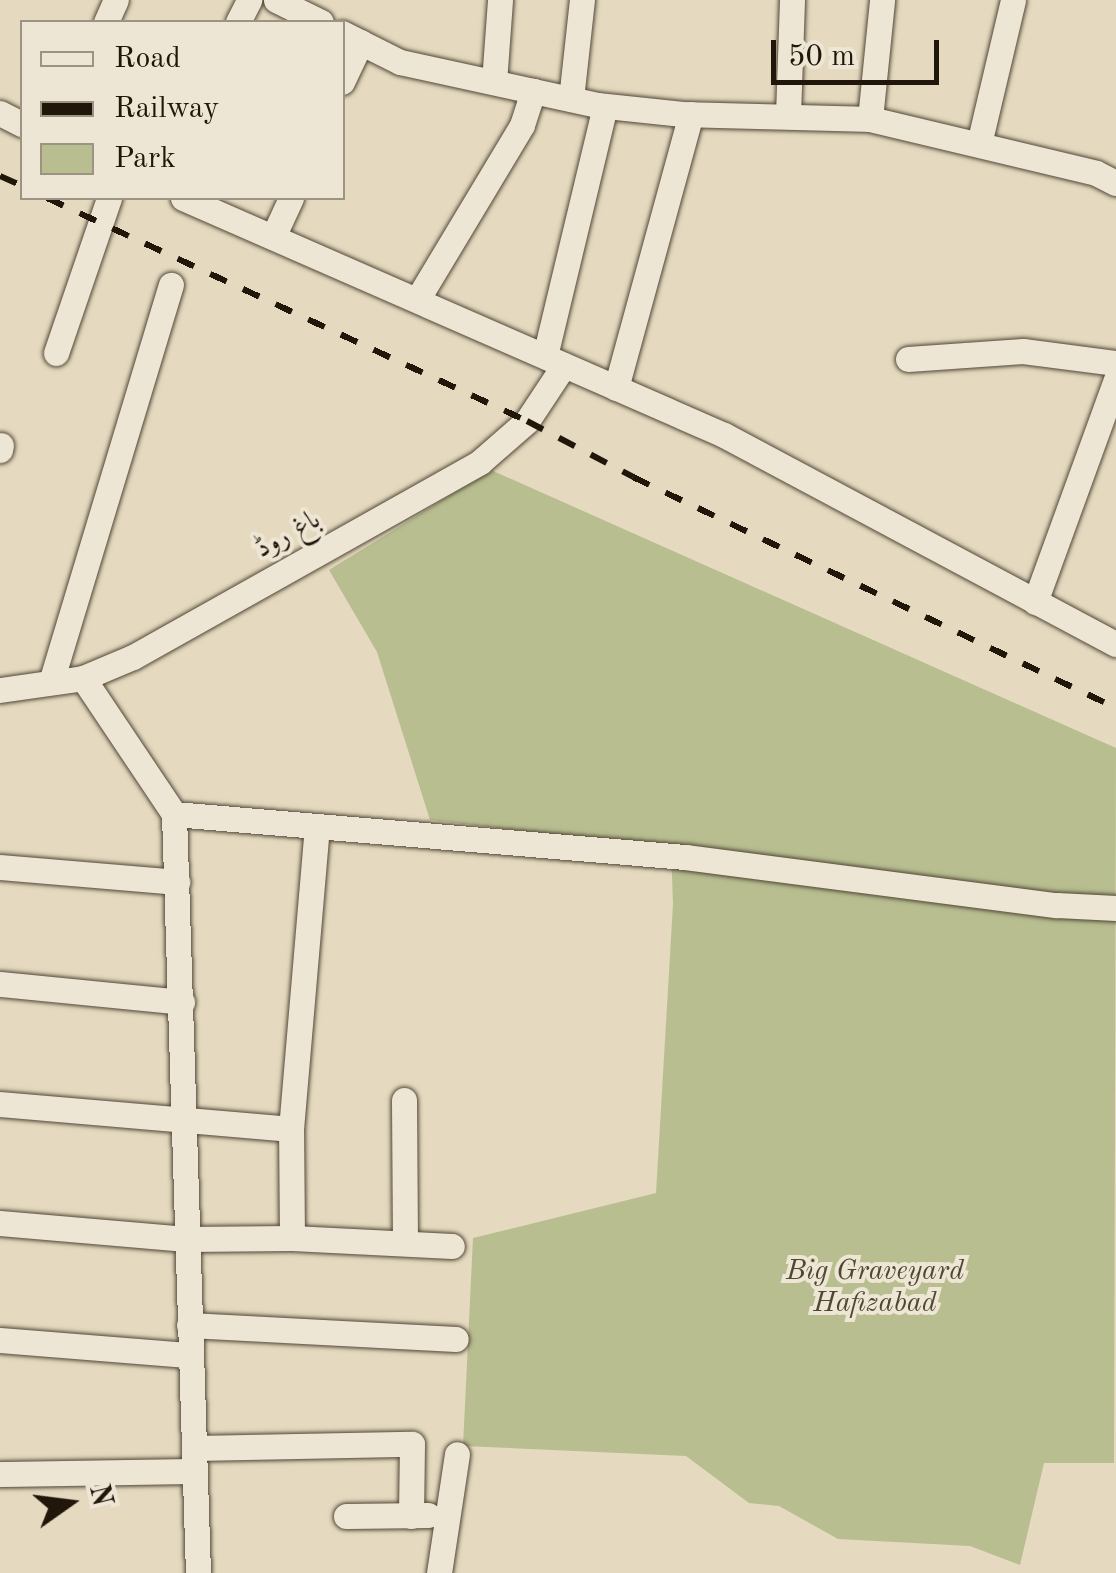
<!DOCTYPE html>
<meta charset="utf-8">
<style>
body{margin:0}
#map{position:relative;width:1116px;height:1573px;overflow:hidden;background:#e5d9bf;font-family:"Old Standard TT",Amiri,serif}
div>[style]{position:absolute}
.green>*{inset:0;background:#b8be90}
.roads{filter:drop-shadow(0 0 2px #514736) drop-shadow(0 0 2px #514736)}
.minor>*{height:25px;margin:-12.5px;padding:0 12.5px;transform-origin:12.5px;border-radius:12.5px;background:#eee6d5}
.rail>*{height:6px;margin-top:-3px;transform-origin:0;background:repeating-linear-gradient(90deg,#201609 0 18px,transparent 0 36px)}
span{translate:-50% -50%;white-space:nowrap;text-align:center;line-height:1.15;-webkit-text-stroke:8px #eee6d5;paint-order:stroke}
.street-label{font-size:28px;color:#201609}
.park-label{font-size:28px;color:#4e4832;font-style:italic}
.legend{position:absolute;left:20px;top:20px;width:325px;height:180px;box-sizing:border-box;background:#eee6d5;border:2px solid #9c9383;margin:0;padding:12px 18px;list-style:none;font-size:30px;color:#201609}
.legend li{display:flex;align-items:center;gap:20px;height:50px}
.legend b{width:50px;border:2px solid #9c9383}
.north{position:absolute;left:20px;top:1453px;width:100px;height:100px;-webkit-text-stroke:8px #eee6d5;paint-order:stroke;rotate:76deg;font-size:28px;font-weight:700;line-height:40px;text-align:center;color:#201609}
.north::after{content:'';display:block;margin:auto;width:35px;height:45px;background:#201609;clip-path:polygon(50% 0,100% 100%,50% 72%,0 100%)}
.scale{position:absolute;left:771px;top:40px;width:168px;height:45px;box-sizing:border-box;border:5px solid #201609;border-top:0;padding-left:12px;font-size:30px;line-height:35px;white-space:nowrap;color:#201609;-webkit-text-stroke:8px #eee6d5;paint-order:stroke}
</style>
<div id="map">
<div class="green">
<i style="clip-path:polygon(491px 470px,1116px 748px,1114px 1463px,1044px 1463px,1020px 1565px,970px 1546px,838px 1539px,779px 1506px,749px 1503px,686px 1456px,463px 1446px,473px 1238px,656px 1193px,673px 904px,671px 848px,430px 820px,377px 652px,329px 570px)"></i>
</div>
<div class="roads">
<div class="minor">
<i style="left:276px;top:0;width:50px;rotate:26.1deg"></i>
<i style="left:106px;top:22px;width:24px;rotate:-66deg"></i>
<i style="left:238px;top:22px;width:25px;rotate:-63deg"></i>
<i style="left:342px;top:33px;width:65px;rotate:26.6deg"></i>
<i style="left:400px;top:62px;width:202px;rotate:12.3deg"></i>
<i style="left:597px;top:105px;width:86px;rotate:6deg"></i>
<i style="left:683px;top:114px;width:187px;rotate:1.5deg"></i>
<i style="left:870px;top:119px;width:232px;rotate:13.4deg"></i>
<i style="left:1096px;top:173px;width:22px;rotate:27deg"></i>
<i style="left:342px;top:82px;width:44px;rotate:-64.6deg"></i>
<i style="left:494px;top:82px;width:82px;rotate:-85.8deg"></i>
<i style="left:571px;top:99px;width:100px;rotate:-83.7deg"></i>
<i style="left:0;top:113px;width:25px;rotate:27deg"></i>
<i style="left:788px;top:115px;width:115px;rotate:-88deg"></i>
<i style="left:870px;top:119px;width:120px;rotate:-84.2deg"></i>
<i style="left:979px;top:144px;width:148px;rotate:-76.7deg"></i>
<i style="left:183px;top:198px;width:591px;rotate:23.66deg"></i>
<i style="left:724px;top:435px;width:444px;rotate:28.1deg"></i>
<i style="left:273px;top:237px;width:43px;rotate:-65.2deg"></i>
<i style="left:417px;top:300px;width:204px;rotate:-59deg"></i>
<i style="left:522px;top:125px;width:36px;rotate:-72deg"></i>
<i style="left:56px;top:353px;width:164px;rotate:-71.1deg"></i>
<i style="left:545px;top:356px;width:257px;rotate:-76.5deg"></i>
<i style="left:908px;top:359px;width:115px;rotate:-4deg"></i>
<i style="left:1023px;top:351px;width:94px;rotate:7.4deg"></i>
<i style="left:616px;top:388px;width:284px;rotate:-74.7deg"></i>
<i style="left:0;top:450px;width:5px;rotate:-79deg"></i>
<i style="left:1035px;top:602px;width:237px;rotate:-70deg"></i>
<i style="left:83px;top:678px;width:164px;rotate:56.2deg"></i>
<i style="left:174px;top:814px;width:759px;rotate:88.19deg"></i>
<i style="left:51px;top:682px;width:415px;rotate:-73.2deg"></i>
<i style="left:0;top:690px;width:84px;rotate:-8.2deg"></i>
<i style="left:83px;top:678px;width:54px;rotate:-22.8deg"></i>
<i style="left:133px;top:657px;width:398px;rotate:-29.3deg"></i>
<i style="left:480px;top:462px;width:62px;rotate:-41.1deg"></i>
<i style="left:527px;top:421px;width:67px;rotate:-56.5deg"></i>
<i style="left:174px;top:814px;width:513px;rotate:4.81deg"></i>
<i style="left:685px;top:857px;width:375px;rotate:7.4deg"></i>
<i style="left:1057px;top:905px;width:59px;rotate:2.9deg"></i>
<i style="left:0;top:867px;width:178px;rotate:4.8deg"></i>
<i style="left:0;top:984px;width:183px;rotate:5.6deg"></i>
<i style="left:404px;top:1100px;width:143px;rotate:89.6deg"></i>
<i style="left:0;top:1104px;width:292px;rotate:4.9deg"></i>
<i style="left:0;top:1223px;width:187px;rotate:4.9deg"></i>
<i style="left:186px;top:1239px;width:106px;rotate:-0.5deg"></i>
<i style="left:292px;top:1238px;width:160px;rotate:2.9deg"></i>
<i style="left:292px;top:1238px;width:109px;rotate:-90.5deg"></i>
<i style="left:291px;top:1129px;width:302px;rotate:-85.1deg"></i>
<i style="left:189px;top:1325px;width:267px;rotate:3deg"></i>
<i style="left:0;top:1340px;width:188px;rotate:4.6deg"></i>
<i style="left:195px;top:1448px;width:217px;rotate:-1.1deg"></i>
<i style="left:412px;top:1444px;width:72px;rotate:90.8deg"></i>
<i style="left:0;top:1474px;width:195px;rotate:-0.9deg"></i>
<i style="left:346px;top:1516px;width:82px;rotate:-0.7deg"></i>
<i style="left:439px;top:1573px;width:120px;rotate:-81.4deg"></i>
</div>
</div>
<div class="rail">
<i style="left:0;top:176px;width:24px;rotate:24deg"></i>
<i style="left:47px;top:198px;width:529px;rotate:24.92deg"></i>
<i style="left:527px;top:421px;width:120px;rotate:27.8deg"></i>
<i style="left:633px;top:477px;width:535px;rotate:25.56deg"></i>
</div>
<div class="street-label">
<span style="left:288px;top:535px;rotate:-29deg">باغ روڈ</span>
</div>
<div class="park-label">
<span style="left:875px;top:1288px">Big Graveyard<br>Hafizabad</span>
</div>
<ul class="legend">
<li><b style="height:12px;background:#eee6d5"></b>Road</li>
<li><b style="height:12px;background:#201609"></b>Railway</li>
<li><b style="height:28px;background:#b8be90"></b>Park</li>
</ul>
<div class="north">N</div>
<div class="scale">50 m</div>
</div>
